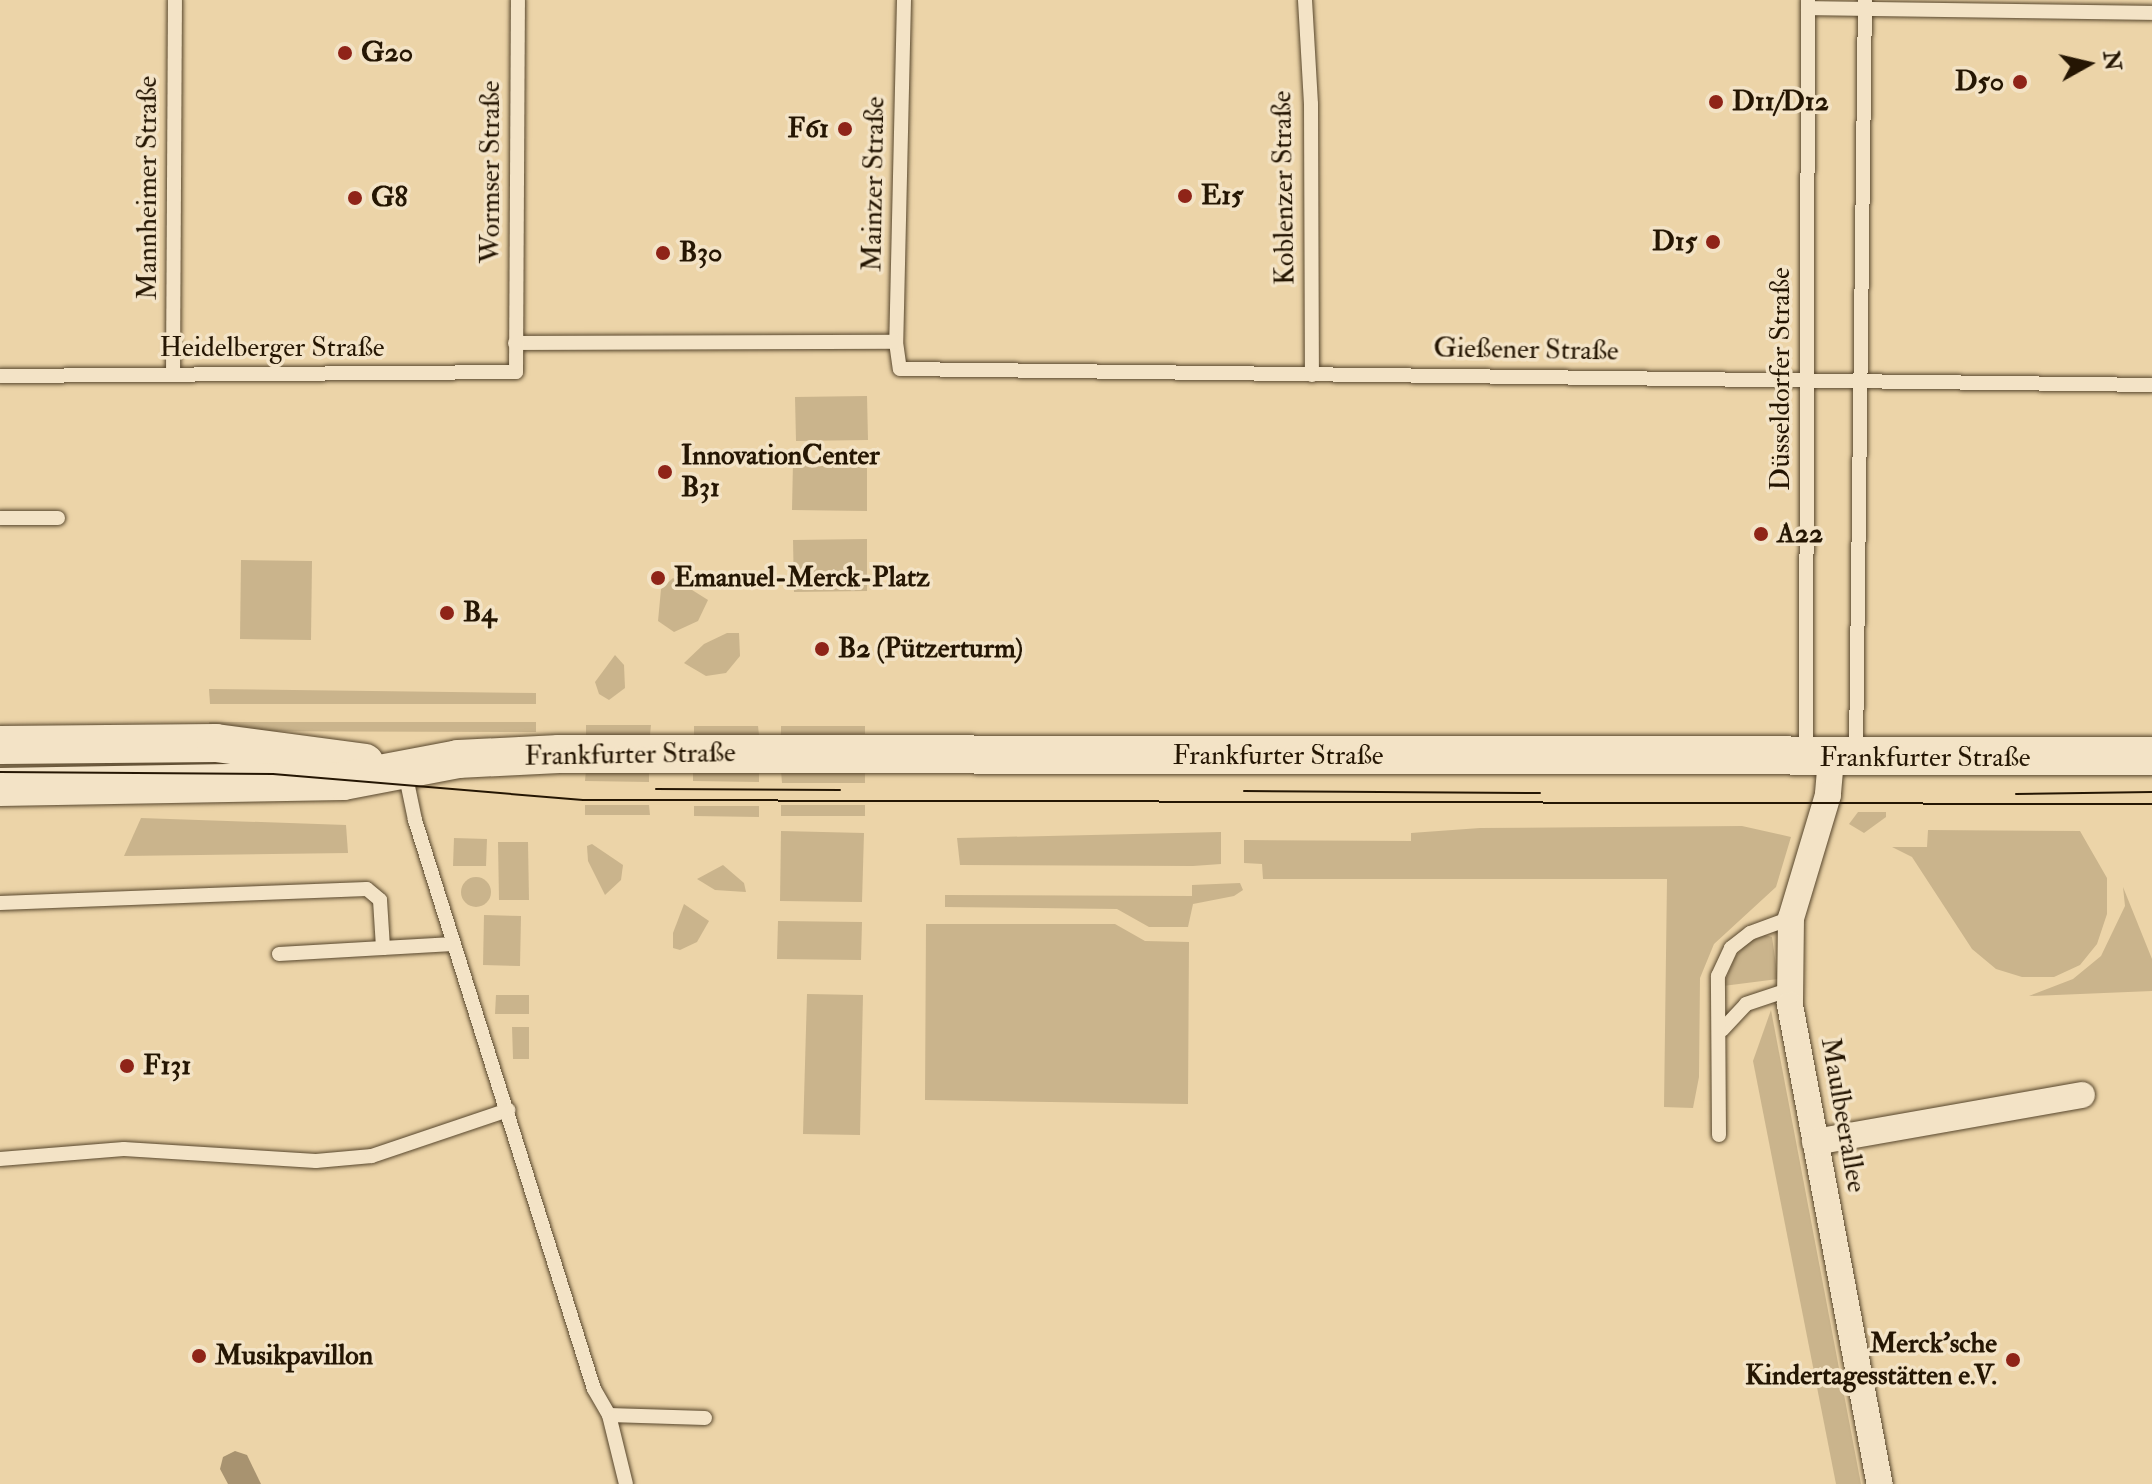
<!DOCTYPE html>
<meta charset="utf-8">
<style>
body{margin:0}
#map{position:relative;width:2152px;height:1484px;overflow:hidden;background:#ecd4a8;font-family:"IM FELL Double Pica",serif}
div>[style]{position:absolute}
.green>*{inset:0;background:#cab48c}
.round{border-radius:50%}
.water>*{inset:0;background:#a89370}
.roads{filter:drop-shadow(0 0 2px #57462c) drop-shadow(0 0 2px #57462c)}
.service>*{height:14px;margin:-7px;padding:0 7px;transform-origin:7px;border-radius:7px;background:#f3e3c6}
.minor>*{height:26px;margin:-13px;padding:0 13px;transform-origin:13px;border-radius:13px;background:#f3e3c6}
.secondary>*{height:38px;margin:-19px;padding:0 19px;transform-origin:19px;border-radius:19px;background:#f3e3c6}
.tram>*{height:2px;margin:-1px;padding:0 1px;transform-origin:1px;border-radius:1px;background:#251603}
.dots>*{width:22px;height:22px;translate:-50% -50%;box-sizing:border-box;border:4px solid #f3e3c6;border-radius:50%}
span{translate:-50% -50%;white-space:nowrap;text-align:center;line-height:1.15;-webkit-text-stroke:7px #f3e3c6;paint-order:stroke}
.poi-label{font-size:28px;color:#251603;font-weight:700}
.left{translate:0 -50%;text-align:left}
.right{translate:-100% -50%;text-align:right}
.street-label{font-size:28px;color:#251603}
.north{position:absolute;left:2048px;top:24px;width:80px;height:80px;-webkit-text-stroke:6px #f3e3c6;paint-order:stroke;rotate:82deg;font-size:22px;font-weight:700;line-height:32px;text-align:center;color:#251603}
.north::after{content:'';display:block;margin:auto;width:28px;height:36px;background:#251603;clip-path:polygon(50% 0,100% 100%,50% 72%,0 100%)}
</style>
<div id="map">
<div class="green">
<i style="clip-path:polygon(867px 396px,868px 440px,796px 441px,795px 397px)"></i>
<i style="clip-path:polygon(793px 462px,867px 462px,867px 511px,792px 510px)"></i>
<i style="clip-path:polygon(867px 539px,867px 591px,794px 592px,793px 540px)"></i>
<i style="clip-path:polygon(241px 560px,312px 561px,311px 640px,240px 639px)"></i>
<i style="clip-path:polygon(673px 578px,708px 600px,698px 621px,674px 632px,658px 621px,661px 589px)"></i>
<i style="clip-path:polygon(727px 633px,739px 633px,740px 656px,726px 673px,706px 676px,684px 663px,704px 644px)"></i>
<i style="clip-path:polygon(615px 655px,624px 665px,625px 688px,609px 700px,599px 694px,595px 682px)"></i>
<i style="clip-path:polygon(209px 689px,536px 693px,536px 704px,210px 704px)"></i>
<i style="clip-path:polygon(209px 722px,536px 722px,536px 732px,210px 731px)"></i>
<i style="clip-path:polygon(586px 725px,651px 725px,650px 735px,586px 735px)"></i>
<i style="clip-path:polygon(694px 726px,758px 726px,759px 735px,694px 735px)"></i>
<i style="clip-path:polygon(781px 726px,865px 726px,865px 734px,781px 735px)"></i>
<i style="clip-path:polygon(586px 770px,649px 770px,649px 782px,585px 781px)"></i>
<i style="clip-path:polygon(693px 771px,759px 771px,759px 782px,693px 781px)"></i>
<i style="clip-path:polygon(781px 771px,865px 772px,865px 783px,782px 783px)"></i>
<i style="clip-path:polygon(585px 805px,649px 805px,650px 815px,585px 815px)"></i>
<i style="clip-path:polygon(781px 805px,865px 805px,865px 816px,781px 816px)"></i>
<i style="clip-path:polygon(694px 806px,759px 806px,759px 817px,694px 816px)"></i>
<i style="clip-path:polygon(1858px 812px,1886px 812px,1886px 817px,1864px 833px,1849px 824px)"></i>
<i style="clip-path:polygon(141px 818px,346px 825px,348px 853px,124px 856px)"></i>
<i style="clip-path:polygon(1742px 826px,1791px 837px,1776px 887px,1714px 944px,1700px 978px,1699px 1077px,1693px 1108px,1664px 1107px,1667px 879px,1263px 879px,1262px 864px,1244px 863px,1244px 840px,1411px 841px,1411px 833px,1480px 828px)"></i>
<i style="clip-path:polygon(1928px 830px,2080px 831px,2107px 878px,2107px 914px,2097px 944px,2080px 965px,2054px 977px,2022px 977px,1996px 969px,1972px 949px,1912px 857px,1892px 847px,1927px 847px)"></i>
<i style="clip-path:polygon(781px 831px,864px 833px,862px 902px,780px 901px)"></i>
<i style="clip-path:polygon(1221px 832px,1221px 864px,1193px 866px,960px 865px,957px 838px)"></i>
<i style="clip-path:polygon(454px 838px,487px 839px,486px 866px,453px 866px)"></i>
<i style="clip-path:polygon(498px 842px,528px 842px,529px 900px,499px 900px)"></i>
<i style="clip-path:polygon(592px 844px,623px 865px,621px 880px,605px 895px,588px 861px,587px 846px)"></i>
<i style="clip-path:polygon(723px 865px,744px 883px,746px 892px,715px 890px,697px 879px)"></i>
<i class="round" style="left:461px;top:877px;width:30px;height:30px"></i>
<i style="clip-path:polygon(1240px 883px,1243px 890px,1234px 896px,1193px 904px,1188px 927px,1149px 927px,1117px 909px,945px 907px,945px 895px,1192px 896px,1192px 885px)"></i>
<i style="clip-path:polygon(2123px 887px,2152px 959px,2152px 991px,2029px 996px,2073px 979px,2101px 956px,2125px 906px)"></i>
<i style="clip-path:polygon(684px 904px,709px 921px,697px 942px,680px 950px,673px 948px,673px 933px)"></i>
<i style="clip-path:polygon(484px 915px,521px 916px,520px 966px,483px 965px)"></i>
<i style="clip-path:polygon(778px 921px,862px 922px,861px 960px,777px 959px)"></i>
<i style="clip-path:polygon(926px 924px,1115px 924px,1145px 941px,1189px 942px,1188px 1104px,925px 1100px)"></i>
<i style="clip-path:polygon(1765px 935px,1772px 937px,1778px 979px,1723px 986px,1735px 957px,1748px 942px)"></i>
<i style="clip-path:polygon(807px 994px,863px 995px,860px 1135px,803px 1134px)"></i>
<i style="clip-path:polygon(496px 995px,529px 995px,529px 1014px,495px 1014px)"></i>
<i style="clip-path:polygon(1771px 1010px,1861px 1484px,1836px 1484px,1753px 1061px)"></i>
<i style="clip-path:polygon(512px 1027px,529px 1027px,529px 1059px,513px 1059px)"></i>
</div>
<div class="water">
<i style="clip-path:polygon(235px 1451px,247px 1455px,261px 1484px,228px 1484px,220px 1469px,223px 1457px)"></i>
</div>
<div class="roads">
<div class="service">
<i style="left:904px;top:0;width:342px;rotate:91.3deg"></i>
<i style="left:896px;top:342px;width:27px;rotate:82deg"></i>
<i style="left:900px;top:369px;width:1252px;rotate:0.73deg"></i>
<i style="left:1305px;top:0;width:104px;rotate:86.7deg"></i>
<i style="left:1311px;top:104px;width:271px;rotate:89.8deg"></i>
<i style="left:1808px;top:8px;width:344px;rotate:0.8deg"></i>
<i style="left:515px;top:343px;width:381px;rotate:-0.2deg"></i>
<i style="left:173px;top:375px;width:375px;rotate:-89.7deg"></i>
<i style="left:0;top:376px;width:516px;rotate:-0.44deg"></i>
<i style="left:516px;top:372px;width:372px;rotate:-89.7deg"></i>
<i style="left:0;top:518px;width:58px"></i>
<i style="left:1806px;top:754px;width:754px;rotate:-89.85deg"></i>
<i style="left:1856px;top:754px;width:754px;rotate:-89.32deg"></i>
<i style="left:405px;top:772px;width:49px;rotate:78.2deg"></i>
<i style="left:415px;top:820px;width:596px;rotate:72.54deg"></i>
<i style="left:594px;top:1389px;width:30px;rotate:60deg"></i>
<i style="left:609px;top:1415px;width:71px;rotate:76.2deg"></i>
<i style="left:0;top:903px;width:367px;rotate:-2.2deg"></i>
<i style="left:367px;top:889px;width:17px;rotate:40deg"></i>
<i style="left:380px;top:900px;width:48px;rotate:86.4deg"></i>
<i style="left:383px;top:948px;width:70px;rotate:-3.3deg"></i>
<i style="left:279px;top:954px;width:104px;rotate:-3.3deg"></i>
<i style="left:1722px;top:1030px;width:35px;rotate:-47deg"></i>
<i style="left:1746px;top:1004px;width:47px;rotate:-18.4deg"></i>
<i style="left:1719px;top:1135px;width:159px;rotate:-90.4deg"></i>
<i style="left:1718px;top:976px;width:31px;rotate:-65deg"></i>
<i style="left:1731px;top:948px;width:24px;rotate:-38deg"></i>
<i style="left:1750px;top:933px;width:44px;rotate:-20.1deg"></i>
<i style="left:0;top:1159px;width:124px;rotate:-4.6deg"></i>
<i style="left:124px;top:1149px;width:192px;rotate:3.6deg"></i>
<i style="left:316px;top:1161px;width:56px;rotate:-5.1deg"></i>
<i style="left:372px;top:1156px;width:144px;rotate:-18.7deg"></i>
<i style="left:609px;top:1415px;width:96px;rotate:1.8deg"></i>
</div>
<div class="minor">
<i style="left:1831px;top:759px;width:36px;rotate:95deg"></i>
<i style="left:1828px;top:795px;width:128px;rotate:106.7deg"></i>
<i style="left:1791px;top:918px;width:87px;rotate:90.7deg"></i>
<i style="left:1790px;top:1005px;width:487px;rotate:79.4deg"></i>
<i style="left:1815px;top:1142px;width:271px;rotate:-10deg"></i>
</div>
<div class="secondary">
<i style="left:0;top:745px;width:216px;rotate:-0.5deg"></i>
<i style="left:216px;top:743px;width:150px;rotate:7.6deg"></i>
<i style="left:0;top:787px;width:343px;rotate:-1deg"></i>
<i style="left:343px;top:781px;width:117px;rotate:-10.8deg"></i>
<i style="left:458px;top:759px;width:101px;rotate:-2.8deg"></i>
<i style="left:559px;top:754px;width:1593px;rotate:0.07deg"></i>
</div>
</div>
<div class="tram">
<i style="left:0;top:772px;width:273px;rotate:0.4deg"></i>
<i style="left:273px;top:774px;width:311px;rotate:4.8deg"></i>
<i style="left:583px;top:800px;width:1569px;rotate:0.15deg"></i>
<i style="left:656px;top:789px;width:184px;rotate:0.3deg"></i>
<i style="left:1244px;top:791px;width:296px;rotate:0.4deg"></i>
<i style="left:2016px;top:794px;width:136px;rotate:-0.8deg"></i>
</div>
<div class="dots">
<i style="left:345px;top:53px;background:#8f2418"></i>
<i style="left:2020px;top:82px;background:#8f2418"></i>
<i style="left:1716px;top:102px;background:#8f2418"></i>
<i style="left:845px;top:129px;background:#8f2418"></i>
<i style="left:1185px;top:196px;background:#8f2418"></i>
<i style="left:355px;top:198px;background:#8f2418"></i>
<i style="left:1713px;top:242px;background:#8f2418"></i>
<i style="left:663px;top:253px;background:#8f2418"></i>
<i style="left:665px;top:472px;background:#8f2418"></i>
<i style="left:1761px;top:534px;background:#8f2418"></i>
<i style="left:658px;top:578px;background:#8f2418"></i>
<i style="left:447px;top:613px;background:#8f2418"></i>
<i style="left:822px;top:649px;background:#8f2418"></i>
<i style="left:127px;top:1066px;background:#8f2418"></i>
<i style="left:199px;top:1356px;background:#8f2418"></i>
<i style="left:2013px;top:1360px;background:#8f2418"></i>
</div>
<div class="poi-label">
<span class="left" style="left:361px;top:53px">G20</span>
<span class="right" style="left:2004px;top:82px">D50</span>
<span class="left" style="left:1732px;top:102px">D11/D12</span>
<span class="right" style="left:829px;top:129px">F61</span>
<span class="left" style="left:1201px;top:196px">E15</span>
<span class="left" style="left:371px;top:198px">G8</span>
<span class="right" style="left:1697px;top:242px">D15</span>
<span class="left" style="left:679px;top:253px">B30</span>
<span class="left" style="left:681px;top:472px">InnovationCenter<br>B31</span>
<span class="left" style="left:1777px;top:534px">A22</span>
<span class="left" style="left:674px;top:578px">Emanuel-Merck-Platz</span>
<span class="left" style="left:463px;top:613px">B4</span>
<span class="left" style="left:838px;top:649px">B2 (Pützerturm)</span>
<span class="left" style="left:143px;top:1066px">F131</span>
<span class="right" style="left:1997px;top:1360px">Merck'sche<br>Kindertagesstätten e.V.</span>
<span class="left" style="left:215px;top:1356px">Musikpavillon</span>
</div>
<div class="street-label">
<span style="left:491px;top:172px;rotate:-90deg">Wormser Straße</span>
<span style="left:874px;top:184px;rotate:-89deg">Mainzer Straße</span>
<span style="left:148px;top:188px;rotate:-90deg">Mannheimer Straße</span>
<span style="left:1284px;top:188px;rotate:-91deg">Koblenzer Straße</span>
<span style="left:272px;top:348px">Heidelberger Straße</span>
<span style="left:1526px;top:350px;rotate:1deg">Gießener Straße</span>
<span style="left:1781px;top:379px;rotate:-90deg">Düsseldorfer Straße</span>
<span style="left:630px;top:755px;rotate:-1deg">Frankfurter Straße</span>
<span style="left:1278px;top:756px">Frankfurter Straße</span>
<span style="left:1925px;top:758px">Frankfurter Straße</span>
<span style="left:1843px;top:1115px;rotate:80deg">Maulbeerallee</span>
</div>
<div class="north">N</div>
</div>
